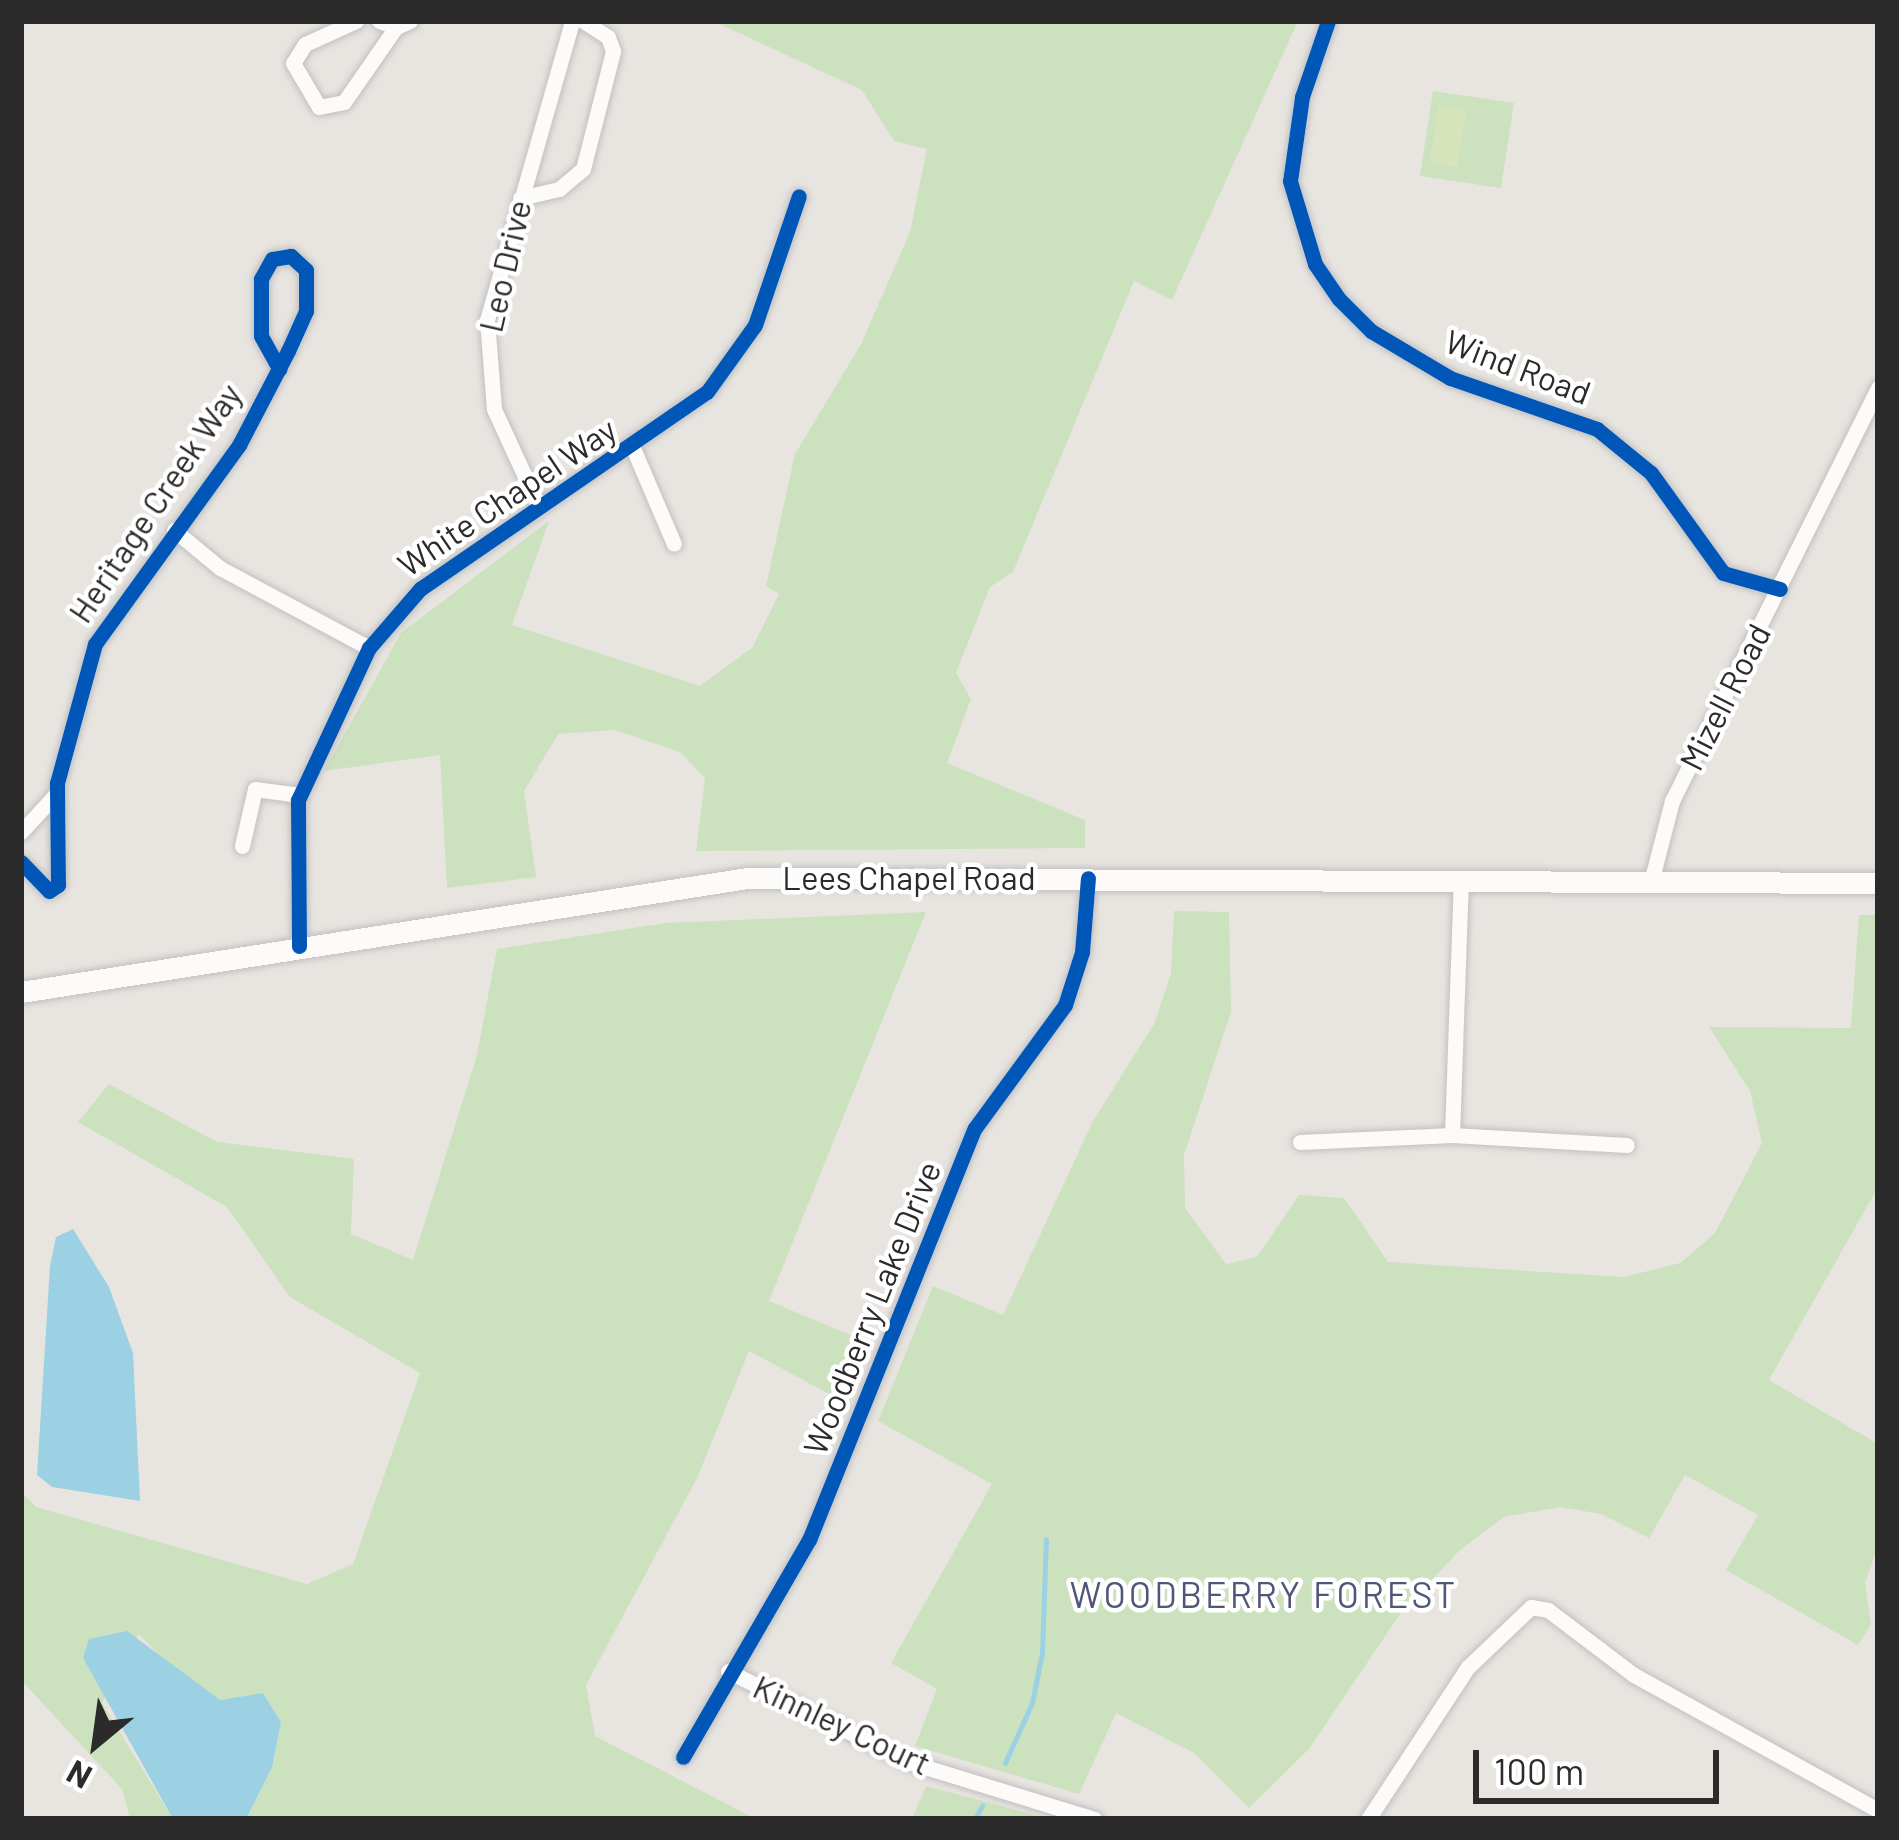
<!DOCTYPE html>
<style>
body{margin:0}
#map{position:relative;width:1899px;height:1840px;overflow:hidden;background:#e8e5e1;font-family:Barlow,sans-serif}
div>[style]{position:absolute}
.green>*{inset:0;background:#cce1bd}
.pitch>*{inset:0;background:#d5e4bb}
.water>*{inset:0;background:#9bd1e3}
.stream>*{height:4.5px;margin:-2.25px;padding:0 2.25px;transform-origin:2.25px;border-radius:2.25px;background:#9bd1e3}
.roads{filter:drop-shadow(0 0 3px #c2c1c1) drop-shadow(0 0 3px #c2c1c1)}
.minor>*{height:15px;margin:-7.5px;padding:0 7.5px;transform-origin:7.5px;border-radius:7.5px;background:#fcfbfa}
.secondary>*{height:21px;margin:-10.5px;padding:0 10.5px;transform-origin:10.5px;border-radius:10.5px;background:#fcfbfa}
.cycleway>*{height:15px;margin:-7.5px;padding:0 7.5px;transform-origin:7.5px;border-radius:7.5px;background:#0057b8}
span{translate:-50% -50%;white-space:nowrap;text-align:center;line-height:1.15;-webkit-text-stroke:9px #fff;paint-order:stroke}
.street-label{font-size:33px;color:#2b2b2b}
.neighbourhood-label{font-size:36px;color:#4f5677;letter-spacing:3px}
.frame{position:absolute;inset:0;border:24px solid #2b2b2b;pointer-events:none}
.north{position:absolute;left:36px;top:1684px;width:120px;height:120px;-webkit-text-stroke:9px #fff;paint-order:stroke;rotate:209deg;font-size:33px;font-weight:700;line-height:48px;text-align:center;color:#2b2b2b}
.north::after{content:'';display:block;margin:auto;width:42px;height:54px;background:#2b2b2b;clip-path:polygon(50% 0,100% 100%,50% 72%,0 100%)}
.scale{position:absolute;left:1473px;top:1750px;width:246px;height:54px;box-sizing:border-box;border:6px solid #2b2b2b;border-top:0;padding-left:15px;font-size:36px;line-height:42px;white-space:nowrap;color:#2b2b2b;-webkit-text-stroke:9px #fff;paint-order:stroke}
</style>
<div id="map">
<div class="green">
<i style="clip-path:polygon(713px 21px,1298px 21px,1172px 300px,1134px 281px,1013px 572px,990px 587px,956px 673px,971px 699px,947px 763px,1085px 820px,1085px 848px,696px 851px,705px 778px,680px 752px,615px 730px,558px 734px,524px 791px,536px 877px,447px 888px,440px 755px,324px 771px,401px 633px,549px 521px,512px 625px,700px 686px,752px 648px,779px 594px,766px 586px,795px 454px,861px 344px,910px 232px,927px 149px,894px 141px,862px 90px)"></i>
<i style="clip-path:polygon(1433px 91px,1514px 103px,1501px 188px,1420px 176px)"></i>
<i style="clip-path:polygon(1174px 911px,1229px 912px,1231px 1012px,1184px 1155px,1185px 1208px,1226px 1264px,1257px 1257px,1299px 1195px,1344px 1198px,1388px 1262px,1624px 1277px,1680px 1263px,1715px 1233px,1762px 1143px,1750px 1091px,1709px 1027px,1851px 1028px,1859px 915px,1878px 915px,1878px 1187px,1769px 1380px,1878px 1444px,1878px 1546px,1865px 1583px,1871px 1624px,1858px 1645px,1726px 1570px,1758px 1515px,1685px 1475px,1649px 1538px,1601px 1514px,1560px 1507px,1504px 1517px,1459px 1551px,1402px 1611px,1309px 1749px,1249px 1808px,1194px 1753px,1116px 1713px,1079px 1794px,915px 1746px,937px 1689px,891px 1663px,992px 1484px,878px 1421px,933px 1286px,1003px 1315px,1092px 1123px,1154px 1024px,1171px 973px)"></i>
<i style="clip-path:polygon(926px 912px,769px 1301px,872px 1344px,848px 1404px,749px 1351px,697px 1478px,586px 1685px,595px 1736px,756px 1819px,246px 1819px,272px 1769px,281px 1722px,264px 1694px,220px 1700px,173px 1670px,139px 1634px,102px 1703px,173px 1819px,130px 1819px,122px 1789px,21px 1680px,21px 1491px,36px 1507px,307px 1584px,353px 1564px,420px 1373px,290px 1297px,227px 1207px,78px 1122px,109px 1084px,217px 1142px,354px 1159px,351px 1234px,413px 1260px,477px 1055px,497px 949px,666px 923px)"></i>
<i style="clip-path:polygon(926px 1786px,1046px 1818px,1049px 1819px,912px 1819px)"></i>
</div>
<div class="pitch">
<i style="clip-path:polygon(1438px 106px,1466px 110px,1457px 167px,1430px 163px)"></i>
</div>
<div class="water">
<i style="clip-path:polygon(73px 1229px,109px 1287px,133px 1353px,140px 1501px,52px 1487px,37px 1475px,50px 1266px,56px 1237px)"></i>
<i style="clip-path:polygon(127px 1631px,220px 1700px,263px 1693px,281px 1722px,272px 1768px,246px 1819px,173px 1819px,83px 1658px,89px 1639px)"></i>
</div>
<div class="stream">
<i style="left:1005px;top:1763px;width:66px;rotate:-65.8deg"></i>
<i style="left:1032px;top:1703px;width:51px;rotate:-78.7deg"></i>
<i style="left:1042px;top:1653px;width:113px;rotate:-88deg"></i>
<i style="left:975px;top:1819px;width:15px;rotate:-62deg"></i>
</div>
<div class="roads">
<div class="minor">
<i style="left:356px;top:21px;width:56px;rotate:155.7deg"></i>
<i style="left:305px;top:44px;width:22px;rotate:122deg"></i>
<i style="left:293px;top:63px;width:51px;rotate:59.4deg"></i>
<i style="left:319px;top:107px;width:25px;rotate:-11deg"></i>
<i style="left:344px;top:102px;width:91px;rotate:-55.3deg"></i>
<i style="left:396px;top:27px;width:15px;rotate:-23deg"></i>
<i style="left:379px;top:21px;width:18px;rotate:19deg"></i>
<i style="left:1328px;top:21px;width:80px;rotate:108.9deg"></i>
<i style="left:1302px;top:97px;width:85px;rotate:98.1deg"></i>
<i style="left:1290px;top:181px;width:87px;rotate:73.2deg"></i>
<i style="left:1315px;top:264px;width:42px;rotate:55.6deg"></i>
<i style="left:1339px;top:299px;width:45px;rotate:45deg"></i>
<i style="left:1371px;top:331px;width:92px;rotate:30.7deg"></i>
<i style="left:1450px;top:378px;width:156px;rotate:19.1deg"></i>
<i style="left:1597px;top:429px;width:70px;rotate:39.2deg"></i>
<i style="left:1651px;top:473px;width:123px;rotate:54.2deg"></i>
<i style="left:1723px;top:573px;width:59px;rotate:15.7deg"></i>
<i style="left:520px;top:198px;width:40px;rotate:-13deg"></i>
<i style="left:559px;top:189px;width:31px;rotate:-40deg"></i>
<i style="left:583px;top:169px;width:122px;rotate:-75.7deg"></i>
<i style="left:613px;top:51px;width:15px;rotate:-110deg"></i>
<i style="left:608px;top:37px;width:30px;rotate:-147deg"></i>
<i style="left:633px;top:448px;width:104px;rotate:66.9deg"></i>
<i style="left:539px;top:507px;width:108px;rotate:-114.7deg"></i>
<i style="left:494px;top:409px;width:89px;rotate:-94.5deg"></i>
<i style="left:487px;top:320px;width:311px;rotate:-74.1deg"></i>
<i style="left:174px;top:530px;width:60px;rotate:39.6deg"></i>
<i style="left:220px;top:568px;width:169px;rotate:28.2deg"></i>
<i style="left:21px;top:832px;width:52px;rotate:-47.4deg"></i>
<i style="left:242px;top:846px;width:58px;rotate:-77.2deg"></i>
<i style="left:255px;top:789px;width:45px;rotate:7.6deg"></i>
<i style="left:21px;top:862px;width:40px;rotate:46deg"></i>
<i style="left:49px;top:891px;width:11px;rotate:-34deg"></i>
<i style="left:58px;top:885px;width:102px;rotate:-90.6deg"></i>
<i style="left:57px;top:783px;width:144px;rotate:-74.7deg"></i>
<i style="left:95px;top:644px;width:246px;rotate:-54.1deg"></i>
<i style="left:239px;top:445px;width:106px;rotate:-62.5deg"></i>
<i style="left:288px;top:351px;width:44px;rotate:-65.8deg"></i>
<i style="left:306px;top:311px;width:41px;rotate:-90deg"></i>
<i style="left:306px;top:270px;width:21px;rotate:-137deg"></i>
<i style="left:291px;top:256px;width:19px;rotate:171deg"></i>
<i style="left:272px;top:259px;width:23px;rotate:119deg"></i>
<i style="left:261px;top:279px;width:57px;rotate:90deg"></i>
<i style="left:261px;top:336px;width:38px;rotate:61deg"></i>
<i style="left:1651px;top:882px;width:84px;rotate:-75.5deg"></i>
<i style="left:1672px;top:801px;width:462px;rotate:-63.5deg"></i>
<i style="left:299px;top:946px;width:146px;rotate:-90.4deg"></i>
<i style="left:298px;top:800px;width:168px;rotate:-65deg"></i>
<i style="left:369px;top:648px;width:78px;rotate:-49.2deg"></i>
<i style="left:420px;top:589px;width:348px;rotate:-34.5deg"></i>
<i style="left:707px;top:392px;width:82px;rotate:-54.4deg"></i>
<i style="left:755px;top:325px;width:136px;rotate:-71.2deg"></i>
<i style="left:1452px;top:1135px;width:255px;rotate:-88deg"></i>
<i style="left:1300px;top:1142px;width:152px;rotate:-2.6deg"></i>
<i style="left:1452px;top:1135px;width:175px;rotate:3.3deg"></i>
<i style="left:728px;top:1671px;width:203px;rotate:26.7deg"></i>
<i style="left:909px;top:1762px;width:194px;rotate:17.1deg"></i>
<i style="left:683px;top:1757px;width:251px;rotate:-59.9deg"></i>
<i style="left:809px;top:1540px;width:444px;rotate:-68.1deg"></i>
<i style="left:975px;top:1128px;width:152px;rotate:-53.8deg"></i>
<i style="left:1065px;top:1005px;width:56px;rotate:-72.2deg"></i>
<i style="left:1082px;top:952px;width:74px;rotate:-85.4deg"></i>
<i style="left:1368px;top:1819px;width:182px;rotate:-56.7deg"></i>
<i style="left:1468px;top:1667px;width:87px;rotate:-43.6deg"></i>
<i style="left:1531px;top:1607px;width:17px;rotate:10deg"></i>
<i style="left:1548px;top:1610px;width:108px;rotate:37.1deg"></i>
<i style="left:1634px;top:1675px;width:279px;rotate:29deg"></i>
</div>
<div class="secondary">
<i style="left:21px;top:992px;width:735px;rotate:-8.92deg"></i>
<i style="left:747px;top:878px;width:1131px;rotate:0.25deg"></i>
</div>
</div>
<div class="cycleway">
<i style="left:1328px;top:21px;width:80px;rotate:108.9deg"></i>
<i style="left:1302px;top:97px;width:85px;rotate:98.1deg"></i>
<i style="left:1290px;top:181px;width:87px;rotate:73.2deg"></i>
<i style="left:1315px;top:264px;width:42px;rotate:55.6deg"></i>
<i style="left:1339px;top:299px;width:45px;rotate:45deg"></i>
<i style="left:1371px;top:331px;width:92px;rotate:30.7deg"></i>
<i style="left:1450px;top:378px;width:156px;rotate:19.1deg"></i>
<i style="left:1597px;top:429px;width:70px;rotate:39.2deg"></i>
<i style="left:1651px;top:473px;width:123px;rotate:54.2deg"></i>
<i style="left:1723px;top:573px;width:59px;rotate:15.7deg"></i>
<i style="left:21px;top:862px;width:40px;rotate:46deg"></i>
<i style="left:49px;top:891px;width:11px;rotate:-34deg"></i>
<i style="left:58px;top:885px;width:102px;rotate:-90.6deg"></i>
<i style="left:57px;top:783px;width:144px;rotate:-74.7deg"></i>
<i style="left:95px;top:644px;width:246px;rotate:-54.1deg"></i>
<i style="left:239px;top:445px;width:106px;rotate:-62.5deg"></i>
<i style="left:288px;top:351px;width:44px;rotate:-65.8deg"></i>
<i style="left:306px;top:311px;width:41px;rotate:-90deg"></i>
<i style="left:306px;top:270px;width:21px;rotate:-137deg"></i>
<i style="left:291px;top:256px;width:19px;rotate:171deg"></i>
<i style="left:272px;top:259px;width:23px;rotate:119deg"></i>
<i style="left:261px;top:279px;width:57px;rotate:90deg"></i>
<i style="left:261px;top:336px;width:38px;rotate:61deg"></i>
<i style="left:299px;top:946px;width:146px;rotate:-90.4deg"></i>
<i style="left:298px;top:800px;width:168px;rotate:-65deg"></i>
<i style="left:369px;top:648px;width:78px;rotate:-49.2deg"></i>
<i style="left:420px;top:589px;width:348px;rotate:-34.5deg"></i>
<i style="left:707px;top:392px;width:82px;rotate:-54.4deg"></i>
<i style="left:755px;top:325px;width:136px;rotate:-71.2deg"></i>
<i style="left:683px;top:1757px;width:251px;rotate:-59.9deg"></i>
<i style="left:809px;top:1540px;width:444px;rotate:-68.1deg"></i>
<i style="left:975px;top:1128px;width:152px;rotate:-53.8deg"></i>
<i style="left:1065px;top:1005px;width:56px;rotate:-72.2deg"></i>
<i style="left:1082px;top:952px;width:74px;rotate:-85.4deg"></i>
</div>
<div class="street-label">
<span style="left:505px;top:266px;rotate:-77deg">Leo Drive</span>
<span style="left:1518px;top:367px;rotate:21deg">Wind Road</span>
<span style="left:507px;top:497px;rotate:-34deg">White Chapel Way</span>
<span style="left:155px;top:503px;rotate:-56deg">Heritage Creek Way</span>
<span style="left:1725px;top:697px;rotate:-63deg">Mizell Road</span>
<span style="left:909px;top:878px">Lees Chapel Road</span>
<span style="left:872px;top:1308px;rotate:-68deg">Woodberry Lake Drive</span>
<span style="left:842px;top:1725px;rotate:25deg">Kinnley Court</span>
</div>
<div class="neighbourhood-label">
<span style="left:1264px;top:1594px">WOODBERRY FOREST</span>
</div>
<div class="frame"></div>
<div class="north">N</div>
<div class="scale">100 m</div>
</div>
